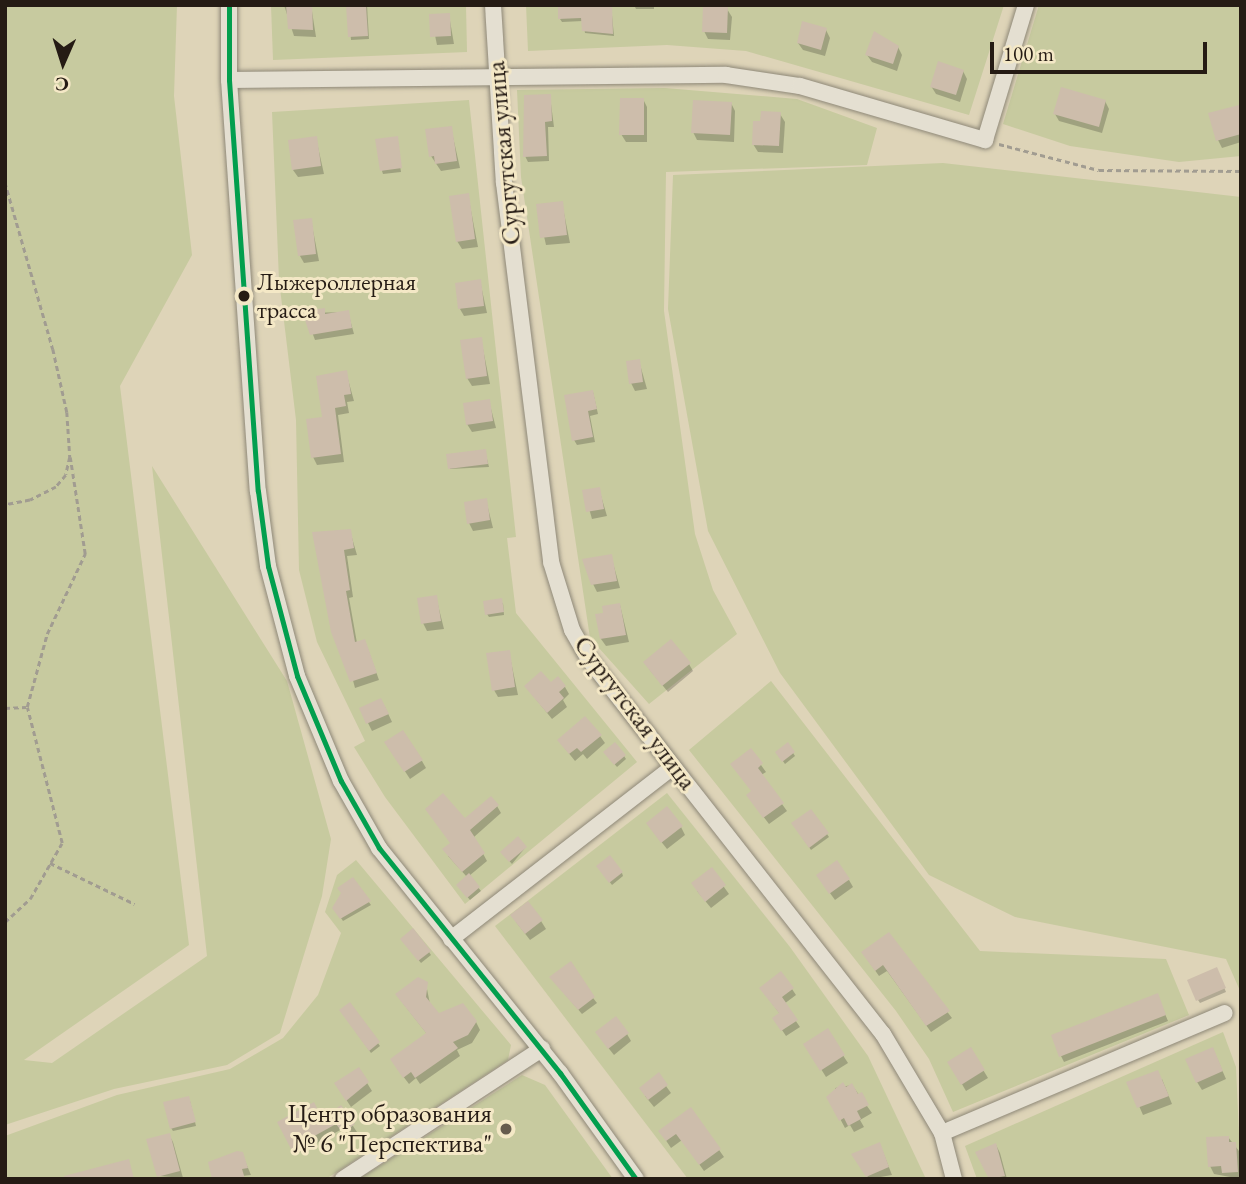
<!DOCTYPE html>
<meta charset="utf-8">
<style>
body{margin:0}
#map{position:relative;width:1246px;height:1184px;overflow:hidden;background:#ded4b8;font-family:"EB Garamond",serif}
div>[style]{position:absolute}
.green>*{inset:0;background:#c7ca9f}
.shadow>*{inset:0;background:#0003}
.building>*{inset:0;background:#cdbdab}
.path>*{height:2.5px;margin-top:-1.25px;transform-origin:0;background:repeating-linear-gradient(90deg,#a19c91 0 5px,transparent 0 8.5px)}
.roads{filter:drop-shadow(0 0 2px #8e8878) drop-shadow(0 0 2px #8e8878)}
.minor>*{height:16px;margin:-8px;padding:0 8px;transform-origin:8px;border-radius:8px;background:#e4dfd1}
.bus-1>*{height:5px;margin:-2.5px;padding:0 2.5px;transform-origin:2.5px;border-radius:2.5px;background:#029f4e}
.dots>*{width:19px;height:19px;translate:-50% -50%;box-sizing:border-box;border:4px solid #f4e8c6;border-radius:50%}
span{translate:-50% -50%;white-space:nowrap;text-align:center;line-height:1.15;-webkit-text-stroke:6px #f4e8c6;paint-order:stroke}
.bus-label{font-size:24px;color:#251b14}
.left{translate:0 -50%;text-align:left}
.street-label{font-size:26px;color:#251b14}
.poi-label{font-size:26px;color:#251b14}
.right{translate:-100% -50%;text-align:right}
.frame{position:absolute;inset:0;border:7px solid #251b14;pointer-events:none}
.north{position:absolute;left:28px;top:28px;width:70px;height:70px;-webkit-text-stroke:5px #f4e8c6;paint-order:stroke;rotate:183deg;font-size:19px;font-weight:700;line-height:28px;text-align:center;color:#251b14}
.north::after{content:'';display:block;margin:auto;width:24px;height:32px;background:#251b14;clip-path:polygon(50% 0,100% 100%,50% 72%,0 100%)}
.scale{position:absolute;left:990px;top:42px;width:217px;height:32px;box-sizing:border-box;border:4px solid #251b14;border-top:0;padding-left:9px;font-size:21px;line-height:24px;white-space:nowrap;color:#251b14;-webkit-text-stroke:5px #f4e8c6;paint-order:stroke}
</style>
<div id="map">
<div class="green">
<i style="clip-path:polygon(5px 5px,177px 5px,174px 96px,192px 255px,120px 386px,189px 945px,24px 1060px,52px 1063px,207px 956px,152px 466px,287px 681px,331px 839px,322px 896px,280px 1033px,227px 1065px,114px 1089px,5px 1125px)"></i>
<i style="clip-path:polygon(271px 5px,466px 5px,467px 52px,273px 60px)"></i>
<i style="clip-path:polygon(526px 5px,1004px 5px,969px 115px,746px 51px,667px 45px,528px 51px)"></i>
<i style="clip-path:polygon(1039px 5px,1241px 5px,1241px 156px,1179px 162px,1070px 146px,1003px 124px)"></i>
<i style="clip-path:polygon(665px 88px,797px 99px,877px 128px,867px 165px,666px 172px,664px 311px,695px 534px,713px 590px,737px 634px,649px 704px,590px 638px,521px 177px,517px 90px)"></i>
<i style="clip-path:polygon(469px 100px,516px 537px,507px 538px,516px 613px,637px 762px,465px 904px,385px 797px,354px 747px,365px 741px,317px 642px,299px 570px,296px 420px,279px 280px,272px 112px)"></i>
<i style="clip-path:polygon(943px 163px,1241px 197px,1241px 993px,1226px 959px,1015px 917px,929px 875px,780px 673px,708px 531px,668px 309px,673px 175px)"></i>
<i style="clip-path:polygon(771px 681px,980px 951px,1166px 959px,1189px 1015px,953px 1112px,929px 1059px,896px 1011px,689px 750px)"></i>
<i style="clip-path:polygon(667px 793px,790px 947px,868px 1056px,926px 1179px,688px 1179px,495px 926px)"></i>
<i style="clip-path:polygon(356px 860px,511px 1045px,508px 1060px,326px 1179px,5px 1179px,5px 1136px,117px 1095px,230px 1069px,283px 1038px,318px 995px,341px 933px,325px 912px,337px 875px)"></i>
<i style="clip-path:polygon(1223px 1032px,1236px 1067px,1241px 1179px,977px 1179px,965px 1146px)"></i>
<i style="clip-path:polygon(522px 1075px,545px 1085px,613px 1179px,359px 1179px)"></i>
</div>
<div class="shadow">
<i style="clip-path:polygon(284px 5px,311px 5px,316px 37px,294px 36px)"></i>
<i style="clip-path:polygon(348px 5px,367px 5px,369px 39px,351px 40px)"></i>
<i style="clip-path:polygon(583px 5px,611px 5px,614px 36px,585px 33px,583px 21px,562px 22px,560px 19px)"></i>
<i style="clip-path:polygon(634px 5px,654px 5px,654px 9px,636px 9px)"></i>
<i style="clip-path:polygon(727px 9px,732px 17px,730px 40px,708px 39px,704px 31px)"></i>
<i style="clip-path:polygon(449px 15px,454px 44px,437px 45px,431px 16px)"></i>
<i style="clip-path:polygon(826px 30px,830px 38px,825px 56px,803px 50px,798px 43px)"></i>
<i style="clip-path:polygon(898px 47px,902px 55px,897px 71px,872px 62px,867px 55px)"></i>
<i style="clip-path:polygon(963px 71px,967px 79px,960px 102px,936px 94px,931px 86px)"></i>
<i style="clip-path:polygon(550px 96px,554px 127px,548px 127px,549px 161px,528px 162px,525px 156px)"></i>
<i style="clip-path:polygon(643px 99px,647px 107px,647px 142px,626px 142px,621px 134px)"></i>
<i style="clip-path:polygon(1105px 101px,1109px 109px,1102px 133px,1059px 121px,1055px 114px)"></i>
<i style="clip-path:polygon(731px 103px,735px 111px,734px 142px,697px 140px,693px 132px)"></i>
<i style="clip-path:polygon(1238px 107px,1241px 142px,1222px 148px,1218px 140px)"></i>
<i style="clip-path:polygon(780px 114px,785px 122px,783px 153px,758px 152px,753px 144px)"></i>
<i style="clip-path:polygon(451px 128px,460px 168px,441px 171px,431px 156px)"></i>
<i style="clip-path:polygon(316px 138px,324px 174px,298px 177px,293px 170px)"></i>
<i style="clip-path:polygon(396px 139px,401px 172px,383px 174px,382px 171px)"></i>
<i style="clip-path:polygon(468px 195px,478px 247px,462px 249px,457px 241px)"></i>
<i style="clip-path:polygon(562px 203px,570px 243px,546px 245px,537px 206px)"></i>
<i style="clip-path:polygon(311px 220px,319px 261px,304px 263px,300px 256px)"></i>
<i style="clip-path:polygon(480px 281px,487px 313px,464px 316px,460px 309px)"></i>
<i style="clip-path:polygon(348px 312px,354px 334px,315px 340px,305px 313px)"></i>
<i style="clip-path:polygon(481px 339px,490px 384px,472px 386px,467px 378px)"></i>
<i style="clip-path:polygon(639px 361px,647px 389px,635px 391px,631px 383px)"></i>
<i style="clip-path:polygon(346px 372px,354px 401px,347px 402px,349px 413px,338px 415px,344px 462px,317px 465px,313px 457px,325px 418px)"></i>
<i style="clip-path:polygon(593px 392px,598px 414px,590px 416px,595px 442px,577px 445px,574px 440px)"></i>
<i style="clip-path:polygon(489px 401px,496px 428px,472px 432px,467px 424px)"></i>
<i style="clip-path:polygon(485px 451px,489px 467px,450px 469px,448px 456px)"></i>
<i style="clip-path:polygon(599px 489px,607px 516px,592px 519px,584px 491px)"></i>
<i style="clip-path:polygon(486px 500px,493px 528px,473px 531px,469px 523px)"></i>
<i style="clip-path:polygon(350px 531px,357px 555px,347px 556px,353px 597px,349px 598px,357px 643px,365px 641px,379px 680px,355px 688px,314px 534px)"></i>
<i style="clip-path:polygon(611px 556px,620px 588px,597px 592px,593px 584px)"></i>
<i style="clip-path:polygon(436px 597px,444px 629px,427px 631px,423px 623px)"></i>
<i style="clip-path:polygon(503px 603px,504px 615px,489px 617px,487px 614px)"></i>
<i style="clip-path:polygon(620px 605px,629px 642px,606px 646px,601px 639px,605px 614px)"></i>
<i style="clip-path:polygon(509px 652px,518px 695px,498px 697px,494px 690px)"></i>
<i style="clip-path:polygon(689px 664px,693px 671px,668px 692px,649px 669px)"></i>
<i style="clip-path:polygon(551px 685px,565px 687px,569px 694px,563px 700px,567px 707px,552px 719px,526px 687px)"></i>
<i style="clip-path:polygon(385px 707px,392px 722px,372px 731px,361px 709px)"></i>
<i style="clip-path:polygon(600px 736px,605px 743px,587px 759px,583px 754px,575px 761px,559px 741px)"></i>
<i style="clip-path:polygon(788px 745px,795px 756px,785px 764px,777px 753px)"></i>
<i style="clip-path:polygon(391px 750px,422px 761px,426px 768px,410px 779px)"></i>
<i style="clip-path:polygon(751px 751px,766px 772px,761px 775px,787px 811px,769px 824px,753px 803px)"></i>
<i style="clip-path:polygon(607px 755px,624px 756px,626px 759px,617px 767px)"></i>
<i style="clip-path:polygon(497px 806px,501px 813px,474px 837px,487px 861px,469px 876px,481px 891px,470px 900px,460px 888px,467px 877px,448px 856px,451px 844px)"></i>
<i style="clip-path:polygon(811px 811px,829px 837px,811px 850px,793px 824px)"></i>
<i style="clip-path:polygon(681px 827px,685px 835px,667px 849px,652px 830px)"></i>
<i style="clip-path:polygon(525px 848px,512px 864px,504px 855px)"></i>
<i style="clip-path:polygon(600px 869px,622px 873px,623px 876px,612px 885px)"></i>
<i style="clip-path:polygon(711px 869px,729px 894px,711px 908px,697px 891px)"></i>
<i style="clip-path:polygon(352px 879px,371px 905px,343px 921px,336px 911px)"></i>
<i style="clip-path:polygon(849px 880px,853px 887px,835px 900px,822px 882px)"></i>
<i style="clip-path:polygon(541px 921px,546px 929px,530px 940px,516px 922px)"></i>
<i style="clip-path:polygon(888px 935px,952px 1018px,931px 1032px,887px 971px,879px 976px,867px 959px)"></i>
<i style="clip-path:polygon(404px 942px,429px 952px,431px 955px,421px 963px)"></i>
<i style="clip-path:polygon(1218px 973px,1226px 992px,1200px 1003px,1198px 1000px)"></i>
<i style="clip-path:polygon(551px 978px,593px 998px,597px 1003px,582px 1014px)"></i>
<i style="clip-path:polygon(426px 984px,430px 1004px,438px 1015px,476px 1022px,480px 1030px,472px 1043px,457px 1050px,460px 1056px,420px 1084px,416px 1078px,409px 1084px,396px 1067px,427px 1034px,402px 1002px)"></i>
<i style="clip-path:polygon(792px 989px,796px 995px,784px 1004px,800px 1027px,786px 1036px,778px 1024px,780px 1014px,765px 994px)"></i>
<i style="clip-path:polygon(1160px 1002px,1168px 1021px,1064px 1062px,1061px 1056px)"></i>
<i style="clip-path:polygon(350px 1004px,380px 1046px,371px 1053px,343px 1014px)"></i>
<i style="clip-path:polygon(827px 1031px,848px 1063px,826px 1077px,806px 1045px)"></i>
<i style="clip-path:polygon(627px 1034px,631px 1041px,614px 1055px,602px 1040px)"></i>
<i style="clip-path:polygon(971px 1050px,988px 1078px,966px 1091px,949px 1062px)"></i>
<i style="clip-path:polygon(1216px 1056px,1226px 1079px,1202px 1090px,1197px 1082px)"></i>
<i style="clip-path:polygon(359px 1070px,372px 1091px,351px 1107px,336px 1084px)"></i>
<i style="clip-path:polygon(658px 1075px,671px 1093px,654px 1107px,645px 1096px)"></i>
<i style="clip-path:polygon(1162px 1079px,1172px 1104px,1143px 1115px,1129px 1083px)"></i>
<i style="clip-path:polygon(852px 1085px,872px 1113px,860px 1120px,864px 1127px,854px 1132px,850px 1125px,845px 1128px,829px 1098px,838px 1093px,835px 1088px)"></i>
<i style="clip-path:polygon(190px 1101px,196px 1126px,173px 1131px,171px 1128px)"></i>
<i style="clip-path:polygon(340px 1107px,357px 1132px,348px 1138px,342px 1129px,297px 1154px,279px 1123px,322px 1120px)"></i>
<i style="clip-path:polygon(691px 1110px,724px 1157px,704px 1171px,682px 1140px,671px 1148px,665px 1139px)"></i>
<i style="clip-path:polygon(169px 1135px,173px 1142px,183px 1178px,159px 1176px)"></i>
<i style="clip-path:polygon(1228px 1137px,1239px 1151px,1241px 1179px,1214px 1174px,1210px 1166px)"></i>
<i style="clip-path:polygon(996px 1145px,1000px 1153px,1007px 1179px,991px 1179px,978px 1153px)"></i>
<i style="clip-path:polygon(883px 1152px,892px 1175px,869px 1179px,854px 1154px)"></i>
<i style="clip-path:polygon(242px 1154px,251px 1175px,214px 1179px)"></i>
</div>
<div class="building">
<i style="clip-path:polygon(286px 5px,312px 5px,313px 30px,288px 29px)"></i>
<i style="clip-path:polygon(346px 5px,366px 5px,368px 36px,348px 37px)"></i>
<i style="clip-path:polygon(612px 5px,613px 34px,582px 31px,581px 18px,558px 19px,558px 7px)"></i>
<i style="clip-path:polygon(703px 6px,728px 7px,727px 33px,702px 32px)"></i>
<i style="clip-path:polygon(450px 13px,451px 36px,430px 37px,429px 14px)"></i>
<i style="clip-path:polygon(802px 21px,827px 28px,821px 50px,797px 43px)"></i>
<i style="clip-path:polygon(874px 31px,899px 46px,893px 64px,865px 55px)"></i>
<i style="clip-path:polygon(938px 61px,964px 70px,956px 95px,930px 87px)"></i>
<i style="clip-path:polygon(1061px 87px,1106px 100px,1099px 127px,1053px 114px)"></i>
<i style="clip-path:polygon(551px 94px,552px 121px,545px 122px,547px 156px,523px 157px,524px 95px)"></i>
<i style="clip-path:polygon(620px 98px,644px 98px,644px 135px,619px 135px)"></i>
<i style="clip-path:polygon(693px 100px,732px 102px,730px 135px,691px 133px)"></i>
<i style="clip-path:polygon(1239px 105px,1241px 134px,1216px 141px,1208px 113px)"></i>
<i style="clip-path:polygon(761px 111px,781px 112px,779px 146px,752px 145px,753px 121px,760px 121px)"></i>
<i style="clip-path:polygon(452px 126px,457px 161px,435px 164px,434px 156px,429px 157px,425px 129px)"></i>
<i style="clip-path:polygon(317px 136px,321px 166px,292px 170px,288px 140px)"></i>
<i style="clip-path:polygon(398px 136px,402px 168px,380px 171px,375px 139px)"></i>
<i style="clip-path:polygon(469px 193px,475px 239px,456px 242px,449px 196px)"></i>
<i style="clip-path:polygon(563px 201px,567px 235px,540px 238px,536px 204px)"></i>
<i style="clip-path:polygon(312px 218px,316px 254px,298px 256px,293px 220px)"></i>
<i style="clip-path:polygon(481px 279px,484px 306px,458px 309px,455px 283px)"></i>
<i style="clip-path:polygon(325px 308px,325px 314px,349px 310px,352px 328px,310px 335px,302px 311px)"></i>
<i style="clip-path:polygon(482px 337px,487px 376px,466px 379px,460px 340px)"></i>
<i style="clip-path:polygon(640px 359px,643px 382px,629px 384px,626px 361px)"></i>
<i style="clip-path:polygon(347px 370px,351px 394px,344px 395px,346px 406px,335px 408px,341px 454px,311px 458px,306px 419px,322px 417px,316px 376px)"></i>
<i style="clip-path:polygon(593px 390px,597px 409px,588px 411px,593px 437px,572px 441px,564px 395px)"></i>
<i style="clip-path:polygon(490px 399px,493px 421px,466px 425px,463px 403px)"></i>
<i style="clip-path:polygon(486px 449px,488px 464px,448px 469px,446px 454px)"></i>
<i style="clip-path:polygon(600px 487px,604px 509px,586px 512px,582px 490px)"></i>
<i style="clip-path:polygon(487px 498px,490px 520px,467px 524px,464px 502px)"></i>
<i style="clip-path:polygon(351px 529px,354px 548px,344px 550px,350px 590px,346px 591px,355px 642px,365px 639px,377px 673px,350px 682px,331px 632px,312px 532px)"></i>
<i style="clip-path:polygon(612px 554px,617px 581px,591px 585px,582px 559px)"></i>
<i style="clip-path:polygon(437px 595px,441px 621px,421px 624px,417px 598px)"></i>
<i style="clip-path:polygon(502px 598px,504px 612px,485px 615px,483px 601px)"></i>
<i style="clip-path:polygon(620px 603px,626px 635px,600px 639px,595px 614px,603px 613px,602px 606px)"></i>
<i style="clip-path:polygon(671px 639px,691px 663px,662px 686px,643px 662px)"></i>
<i style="clip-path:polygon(510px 650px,515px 687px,492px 691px,486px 653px)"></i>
<i style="clip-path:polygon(541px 671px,551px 682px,558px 676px,566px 686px,559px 692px,564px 698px,547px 713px,524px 686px)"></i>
<i style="clip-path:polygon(381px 698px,389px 714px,366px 724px,359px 708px)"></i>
<i style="clip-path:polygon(585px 716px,602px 735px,581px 752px,577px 748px,569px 754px,557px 740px)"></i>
<i style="clip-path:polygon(403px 730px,423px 760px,404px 772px,384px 742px)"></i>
<i style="clip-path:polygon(615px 742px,626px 755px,614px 765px,603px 752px)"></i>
<i style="clip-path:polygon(788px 742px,795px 752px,782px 762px,775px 752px)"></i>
<i style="clip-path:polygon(751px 748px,763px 763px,758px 768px,784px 803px,763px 818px,746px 795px,751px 791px,730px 764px)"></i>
<i style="clip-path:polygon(443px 793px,465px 818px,491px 796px,499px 805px,470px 830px,485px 853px,462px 872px,442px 849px,450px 843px,425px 809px)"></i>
<i style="clip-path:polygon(667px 806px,683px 826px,661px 843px,646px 823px)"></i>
<i style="clip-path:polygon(811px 809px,829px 833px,809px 848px,791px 823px)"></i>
<i style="clip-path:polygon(518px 836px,527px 847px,509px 862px,500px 852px)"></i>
<i style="clip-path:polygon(610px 855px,623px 872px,609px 883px,596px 866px)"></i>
<i style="clip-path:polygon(837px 860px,850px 879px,829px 894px,816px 875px)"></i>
<i style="clip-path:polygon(712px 867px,726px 885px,705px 902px,691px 883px)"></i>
<i style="clip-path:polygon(469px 873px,480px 887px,467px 898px,456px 885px)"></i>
<i style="clip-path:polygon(353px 877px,371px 901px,340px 919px,332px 908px,341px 893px,337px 888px)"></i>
<i style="clip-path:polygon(528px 901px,543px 920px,525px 934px,510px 915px)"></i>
<i style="clip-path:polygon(413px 928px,431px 951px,418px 961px,400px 939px)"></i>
<i style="clip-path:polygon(889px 932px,950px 1011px,926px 1026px,883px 965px,875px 971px,861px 952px)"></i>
<i style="clip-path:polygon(571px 961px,595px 997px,578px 1010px,549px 977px)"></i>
<i style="clip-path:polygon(1217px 967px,1226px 988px,1196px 1001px,1187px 980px)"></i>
<i style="clip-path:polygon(781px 971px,794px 988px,782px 997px,798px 1020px,781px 1031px,772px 1018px,779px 1013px,759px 988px)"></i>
<i style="clip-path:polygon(418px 977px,428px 982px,426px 997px,439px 1013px,463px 1003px,477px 1021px,468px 1035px,453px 1042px,458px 1048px,415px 1078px,411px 1072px,403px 1078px,390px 1059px,426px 1033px,395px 994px)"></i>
<i style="clip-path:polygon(1158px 993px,1166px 1015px,1059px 1057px,1051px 1035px)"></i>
<i style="clip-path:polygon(350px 1002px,380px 1042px,369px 1051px,339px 1010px)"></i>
<i style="clip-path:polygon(616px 1016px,629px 1033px,608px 1049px,595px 1032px)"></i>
<i style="clip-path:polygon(828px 1028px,845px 1055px,820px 1071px,803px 1044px)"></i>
<i style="clip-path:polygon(971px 1047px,985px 1070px,961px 1085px,947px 1062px)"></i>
<i style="clip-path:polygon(1213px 1047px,1223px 1071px,1196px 1083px,1185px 1059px)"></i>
<i style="clip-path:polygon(359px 1067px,369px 1082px,346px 1101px,334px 1083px)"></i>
<i style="clip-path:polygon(1158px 1070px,1169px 1096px,1137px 1108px,1126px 1082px)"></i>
<i style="clip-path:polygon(659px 1072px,668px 1085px,648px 1100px,639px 1088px)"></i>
<i style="clip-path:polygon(843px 1082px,846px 1087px,852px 1083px,858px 1094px,862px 1092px,869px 1105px,857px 1111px,861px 1119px,848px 1126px,844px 1118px,839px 1121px,826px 1097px)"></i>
<i style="clip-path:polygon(189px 1096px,196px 1122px,170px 1129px,163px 1102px)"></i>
<i style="clip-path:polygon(314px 1102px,322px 1118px,341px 1105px,355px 1124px,343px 1133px,336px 1124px,291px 1149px,277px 1122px)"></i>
<i style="clip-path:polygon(691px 1107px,721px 1149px,699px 1165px,676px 1134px,666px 1141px,658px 1131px)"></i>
<i style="clip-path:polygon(170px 1133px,180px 1171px,157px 1177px,146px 1139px)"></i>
<i style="clip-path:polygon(1229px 1136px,1229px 1142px,1236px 1142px,1238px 1172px,1222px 1173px,1221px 1166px,1208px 1167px,1206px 1137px)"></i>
<i style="clip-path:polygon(880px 1142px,889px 1167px,866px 1177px,851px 1154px)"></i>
<i style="clip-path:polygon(996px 1143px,1005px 1176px,989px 1179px,975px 1152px)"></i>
<i style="clip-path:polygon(237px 1151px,243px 1152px,248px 1168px,242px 1169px,245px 1179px,212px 1179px,208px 1162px)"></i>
<i style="clip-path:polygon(129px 1159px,134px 1179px,64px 1179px,64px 1176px)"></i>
</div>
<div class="path">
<i style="left:999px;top:144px;width:103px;rotate:14.6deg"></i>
<i style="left:1099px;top:170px;width:142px;rotate:0.4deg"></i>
<i style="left:5px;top:182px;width:174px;rotate:74deg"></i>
<i style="left:53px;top:349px;width:65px;rotate:77.5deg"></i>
<i style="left:67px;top:412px;width:45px;rotate:86.2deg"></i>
<i style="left:70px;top:457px;width:18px;rotate:103deg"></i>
<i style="left:66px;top:475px;width:16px;rotate:130deg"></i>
<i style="left:56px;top:487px;width:29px;rotate:153deg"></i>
<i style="left:30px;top:500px;width:25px;rotate:169deg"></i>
<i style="left:5px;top:708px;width:21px;rotate:-3deg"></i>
<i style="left:50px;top:863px;width:94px;rotate:25.8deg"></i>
<i style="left:5px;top:922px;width:34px;rotate:-43deg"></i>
<i style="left:30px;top:899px;width:64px;rotate:-60.3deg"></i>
<i style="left:62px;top:843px;width:140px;rotate:-104.4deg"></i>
<i style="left:27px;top:707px;width:76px;rotate:-74.7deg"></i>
<i style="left:47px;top:634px;width:89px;rotate:-64.6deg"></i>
<i style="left:85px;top:554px;width:98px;rotate:-98.8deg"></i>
<i style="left:5px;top:1005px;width:1px;rotate:90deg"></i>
</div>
<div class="roads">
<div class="minor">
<i style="left:229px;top:5px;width:75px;rotate:90deg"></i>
<i style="left:229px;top:80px;width:412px;rotate:86deg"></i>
<i style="left:258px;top:491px;width:76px;rotate:82.4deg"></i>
<i style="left:268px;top:566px;width:114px;rotate:75.2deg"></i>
<i style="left:297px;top:676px;width:114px;rotate:67.3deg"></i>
<i style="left:341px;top:781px;width:77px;rotate:60.4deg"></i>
<i style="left:379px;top:848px;width:289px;rotate:51.2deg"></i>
<i style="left:560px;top:1073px;width:130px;rotate:54.4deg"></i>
<i style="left:493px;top:5px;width:178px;rotate:86.5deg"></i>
<i style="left:504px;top:183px;width:382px;rotate:82.9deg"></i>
<i style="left:551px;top:562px;width:71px;rotate:72.8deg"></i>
<i style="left:572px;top:630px;width:32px;rotate:60deg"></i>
<i style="left:588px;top:658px;width:478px;rotate:51.9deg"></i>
<i style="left:883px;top:1034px;width:115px;rotate:59.2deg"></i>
<i style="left:942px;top:1133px;width:48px;rotate:75.4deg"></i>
<i style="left:229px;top:80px;width:497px;rotate:-0.6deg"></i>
<i style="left:726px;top:75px;width:75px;rotate:8.5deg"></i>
<i style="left:800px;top:86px;width:193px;rotate:16.3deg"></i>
<i style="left:985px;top:140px;width:141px;rotate:-73.1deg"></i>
<i style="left:451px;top:939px;width:281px;rotate:-37.8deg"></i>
<i style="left:942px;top:1133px;width:307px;rotate:-23deg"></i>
<i style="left:343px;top:1179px;width:238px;rotate:-33.2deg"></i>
</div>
</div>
<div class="bus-1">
<i style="left:229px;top:5px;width:75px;rotate:90deg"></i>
<i style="left:229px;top:80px;width:412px;rotate:86deg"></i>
<i style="left:258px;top:491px;width:76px;rotate:82.4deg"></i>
<i style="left:268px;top:566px;width:114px;rotate:75.2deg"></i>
<i style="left:297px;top:676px;width:114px;rotate:67.3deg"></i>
<i style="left:341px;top:781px;width:77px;rotate:60.4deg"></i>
<i style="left:379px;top:848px;width:289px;rotate:51.2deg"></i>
<i style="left:560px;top:1073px;width:130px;rotate:54.4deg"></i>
</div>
<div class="dots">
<i style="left:244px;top:296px;background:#251b14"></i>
<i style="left:506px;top:1129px;background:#665c4d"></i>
</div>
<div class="bus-label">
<span class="left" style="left:257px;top:296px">Лыжероллерная<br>трасса</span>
</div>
<div class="street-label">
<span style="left:504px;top:153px;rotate:-95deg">Сургутская улица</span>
<span style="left:635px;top:713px;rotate:53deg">Сургутская улица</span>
</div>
<div class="poi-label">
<span class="right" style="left:492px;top:1129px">Центр образования<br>№ 6 "Перспектива"</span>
</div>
<div class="frame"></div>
<div class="north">С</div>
<div class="scale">100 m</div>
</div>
